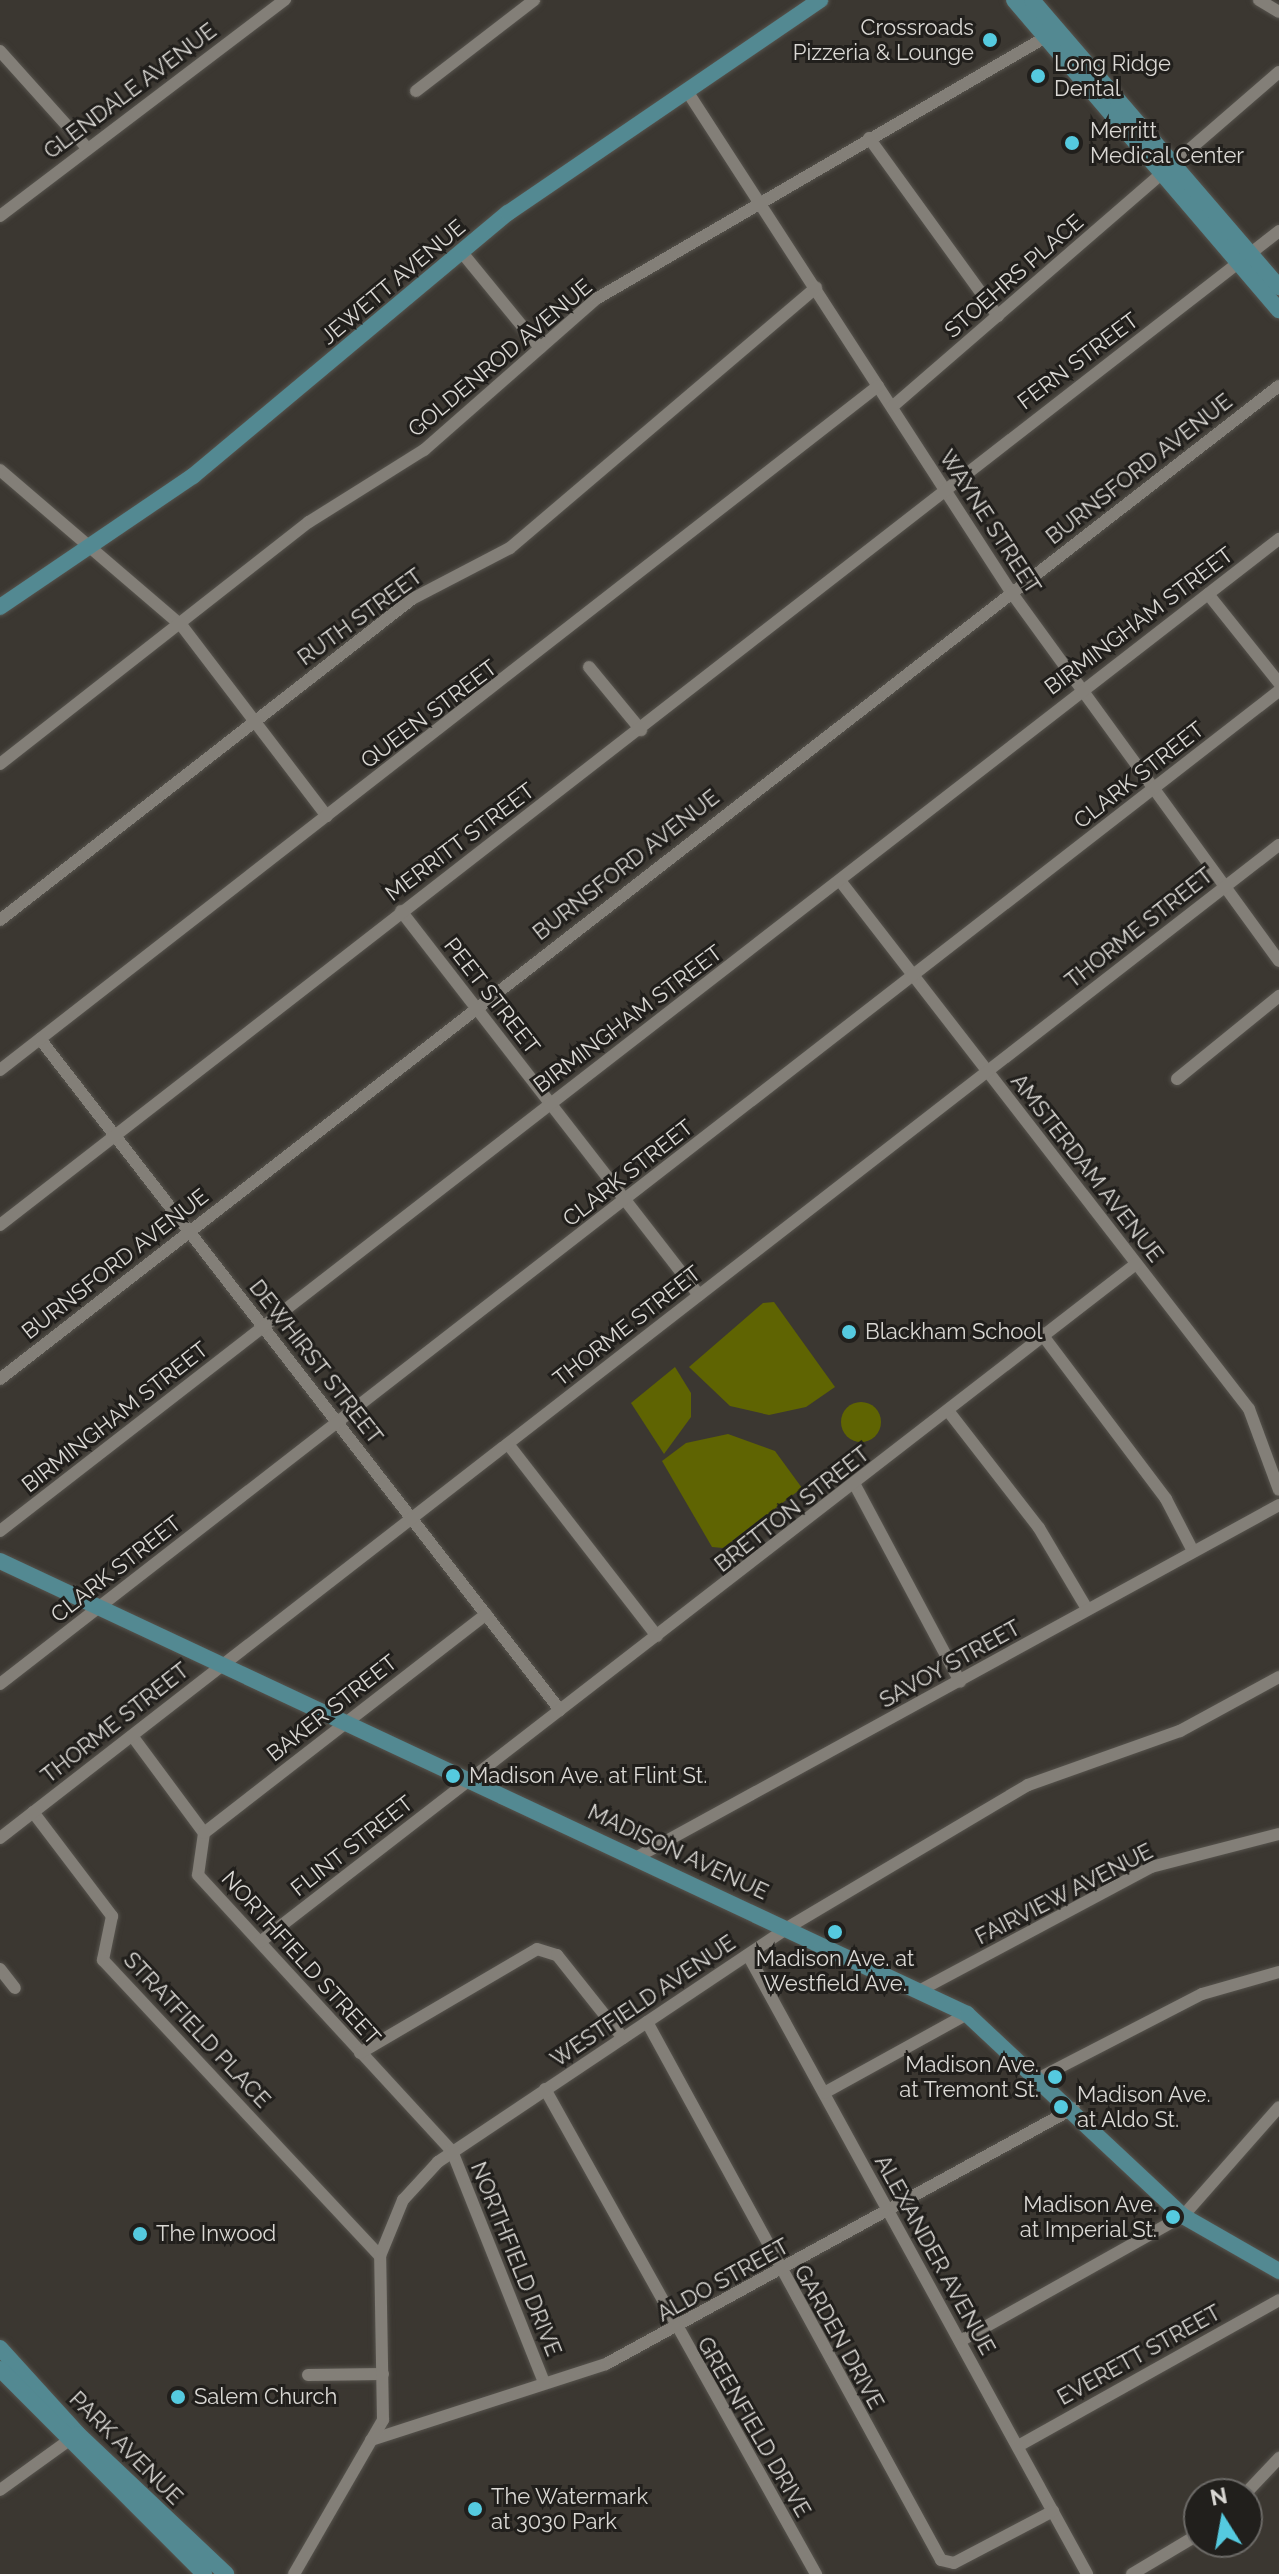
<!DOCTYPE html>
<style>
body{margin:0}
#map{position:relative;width:1279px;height:2574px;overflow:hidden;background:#3b3731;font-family:Raleway,sans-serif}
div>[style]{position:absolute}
.green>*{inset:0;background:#5f6402}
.round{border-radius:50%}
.roads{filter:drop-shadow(0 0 2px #56534d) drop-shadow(0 0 2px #56534d)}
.minor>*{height:12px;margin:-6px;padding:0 6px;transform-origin:6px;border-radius:6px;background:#837f78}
.major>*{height:16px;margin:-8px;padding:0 8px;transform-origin:8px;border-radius:8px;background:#538992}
.dots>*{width:22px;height:22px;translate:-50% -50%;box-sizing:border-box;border:4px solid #211f1c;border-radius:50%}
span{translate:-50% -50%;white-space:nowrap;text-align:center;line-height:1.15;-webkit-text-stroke:6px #211f1c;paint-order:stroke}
.poi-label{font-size:22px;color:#dad8d4}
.right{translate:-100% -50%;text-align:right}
.left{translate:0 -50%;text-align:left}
.street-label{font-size:22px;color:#dad8d4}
.north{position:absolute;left:1183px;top:2478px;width:80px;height:80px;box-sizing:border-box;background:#211f1c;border:2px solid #6b6966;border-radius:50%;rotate:349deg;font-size:22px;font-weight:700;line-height:32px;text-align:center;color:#dad8d4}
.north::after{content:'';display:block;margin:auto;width:28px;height:36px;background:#55cadf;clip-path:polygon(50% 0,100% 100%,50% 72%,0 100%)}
</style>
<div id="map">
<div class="green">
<i style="clip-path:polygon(774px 1302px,835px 1387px,806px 1407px,769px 1415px,730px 1406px,689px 1367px,763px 1303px)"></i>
<i style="clip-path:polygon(675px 1367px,691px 1393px,691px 1417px,664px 1454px,631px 1403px)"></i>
<i class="round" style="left:841px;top:1402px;width:40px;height:40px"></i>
<i style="clip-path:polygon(728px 1434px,775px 1451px,802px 1488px,723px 1548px,712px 1547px,662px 1461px,686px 1443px)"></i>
</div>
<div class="roads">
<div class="minor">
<i style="left:1259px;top:0;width:23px;rotate:31deg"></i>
<i style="left:0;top:51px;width:129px;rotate:48.1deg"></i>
<i style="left:416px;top:91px;width:149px;rotate:-37.6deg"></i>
<i style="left:687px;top:91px;width:597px;rotate:57.11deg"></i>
<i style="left:1011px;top:592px;width:456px;rotate:54deg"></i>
<i style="left:869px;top:138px;width:220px;rotate:54.1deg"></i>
<i style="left:0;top:216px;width:358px;rotate:-37.2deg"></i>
<i style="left:464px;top:255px;width:120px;rotate:50.7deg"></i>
<i style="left:892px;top:407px;width:512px;rotate:-40.88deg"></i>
<i style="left:0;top:470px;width:240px;rotate:40.6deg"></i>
<i style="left:182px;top:626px;width:239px;rotate:52.7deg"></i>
<i style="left:1208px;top:594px;width:114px;rotate:51.4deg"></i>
<i style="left:589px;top:667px;width:82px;rotate:50.5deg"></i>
<i style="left:0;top:764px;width:392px;rotate:-38.1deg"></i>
<i style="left:309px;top:522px;width:136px;rotate:-32.1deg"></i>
<i style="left:424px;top:450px;width:229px;rotate:-41.3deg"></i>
<i style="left:596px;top:299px;width:527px;rotate:-30.22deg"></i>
<i style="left:841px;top:882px;width:666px;rotate:52.25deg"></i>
<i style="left:1249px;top:1409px;width:86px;rotate:69.7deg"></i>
<i style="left:401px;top:911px;width:486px;rotate:52.2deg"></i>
<i style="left:0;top:920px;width:522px;rotate:-37.92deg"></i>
<i style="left:412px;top:599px;width:110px;rotate:-27.5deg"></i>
<i style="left:510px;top:548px;width:402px;rotate:-40.4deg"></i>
<i style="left:40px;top:1039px;width:849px;rotate:52.23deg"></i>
<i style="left:0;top:1070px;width:1113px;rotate:-37.92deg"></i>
<i style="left:1177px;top:1079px;width:132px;rotate:-39.1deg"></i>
<i style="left:0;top:1225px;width:1620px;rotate:-37.85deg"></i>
<i style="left:1041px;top:1333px;width:208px;rotate:53deg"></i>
<i style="left:1166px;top:1499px;width:59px;rotate:62.6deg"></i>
<i style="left:0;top:1379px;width:1619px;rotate:-37.83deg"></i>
<i style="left:949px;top:1412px;width:147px;rotate:52.2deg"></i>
<i style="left:1039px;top:1528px;width:94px;rotate:59.3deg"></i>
<i style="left:508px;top:1444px;width:243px;rotate:52.2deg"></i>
<i style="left:855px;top:1485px;width:223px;rotate:61.9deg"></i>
<i style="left:0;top:1531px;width:1619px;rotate:-37.8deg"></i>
<i style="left:0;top:1684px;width:1619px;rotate:-37.83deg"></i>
<i style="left:133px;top:1737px;width:119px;rotate:53.5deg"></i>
<i style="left:204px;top:1833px;width:42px;rotate:98.1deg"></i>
<i style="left:198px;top:1875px;width:375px;rotate:47.4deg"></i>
<i style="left:452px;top:2151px;width:249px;rotate:68.3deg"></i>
<i style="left:33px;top:1812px;width:131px;rotate:52.8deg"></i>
<i style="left:112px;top:1916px;width:45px;rotate:101.6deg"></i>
<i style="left:103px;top:1960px;width:405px;rotate:46.9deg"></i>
<i style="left:204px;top:1833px;width:357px;rotate:-37.8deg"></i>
<i style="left:0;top:1838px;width:1619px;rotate:-37.83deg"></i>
<i style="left:639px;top:1856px;width:730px;rotate:-28.74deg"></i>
<i style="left:260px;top:1942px;width:1108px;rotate:-37.74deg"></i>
<i style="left:748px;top:1955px;width:706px;rotate:61.29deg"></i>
<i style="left:0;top:1969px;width:24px;rotate:52deg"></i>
<i style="left:919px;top:1991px;width:263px;rotate:-28.1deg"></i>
<i style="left:1151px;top:1867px;width:132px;rotate:-14.5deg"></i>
<i style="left:647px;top:2022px;width:613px;rotate:61.34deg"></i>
<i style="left:941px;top:2560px;width:13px;rotate:13deg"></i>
<i style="left:954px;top:2563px;width:112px;rotate:-27.7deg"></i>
<i style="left:360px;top:2053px;width:205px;rotate:-30.4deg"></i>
<i style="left:537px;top:1949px;width:21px;rotate:17deg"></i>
<i style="left:557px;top:1955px;width:106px;rotate:51.5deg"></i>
<i style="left:1041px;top:2077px;width:181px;rotate:-27.3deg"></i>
<i style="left:1202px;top:1994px;width:80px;rotate:-15.9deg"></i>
<i style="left:545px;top:2089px;width:556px;rotate:60.81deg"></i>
<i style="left:824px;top:2093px;width:163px;rotate:-28.9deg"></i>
<i style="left:960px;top:2341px;width:256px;rotate:-29.3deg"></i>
<i style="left:1183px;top:2216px;width:145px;rotate:-48.6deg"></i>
<i style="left:308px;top:2375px;width:75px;rotate:-0.8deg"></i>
<i style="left:371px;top:2440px;width:247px;rotate:-17.9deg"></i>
<i style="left:606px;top:2364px;width:533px;rotate:-28.68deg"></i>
<i style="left:1018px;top:2446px;width:299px;rotate:-29.2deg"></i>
<i style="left:0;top:2490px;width:92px;rotate:-35.8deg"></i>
<i style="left:1245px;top:2494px;width:50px;rotate:-46.6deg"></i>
<i style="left:294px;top:2574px;width:178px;rotate:-60deg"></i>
<i style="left:383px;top:2420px;width:164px;rotate:-91deg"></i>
<i style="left:380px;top:2256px;width:61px;rotate:-67.7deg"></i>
<i style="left:403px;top:2200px;width:52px;rotate:-47.4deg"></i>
<i style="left:438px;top:2162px;width:420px;rotate:-33.8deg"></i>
<i style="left:787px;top:1928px;width:280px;rotate:-30.7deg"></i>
<i style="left:1028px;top:1785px;width:161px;rotate:-19.6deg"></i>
<i style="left:1180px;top:1731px;width:113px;rotate:-28.6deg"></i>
<i style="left:1132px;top:2574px;width:78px;rotate:-30.8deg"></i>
</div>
<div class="major">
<i style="left:1014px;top:0;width:408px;rotate:49.5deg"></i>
<i style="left:1032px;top:0;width:379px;rotate:49.3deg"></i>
<i style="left:0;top:607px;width:233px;rotate:-34.2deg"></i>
<i style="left:193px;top:476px;width:410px;rotate:-39.9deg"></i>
<i style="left:508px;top:213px;width:378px;rotate:-34.3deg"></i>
<i style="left:0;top:1561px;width:1068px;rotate:25.1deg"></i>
<i style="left:967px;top:2014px;width:296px;rotate:43.1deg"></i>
<i style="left:1183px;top:2216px;width:111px;rotate:29.8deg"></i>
<i style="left:0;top:2348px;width:116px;rotate:47.8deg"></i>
<i style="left:78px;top:2434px;width:204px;rotate:43.4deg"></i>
<i style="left:0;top:2369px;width:289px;rotate:45.1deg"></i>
</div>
</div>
<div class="dots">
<i style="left:990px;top:40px;background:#55cadf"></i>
<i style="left:1038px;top:76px;background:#55cadf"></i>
<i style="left:1072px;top:143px;background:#55cadf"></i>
<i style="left:849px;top:1332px;background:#55cadf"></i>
<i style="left:453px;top:1776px;background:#55cadf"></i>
<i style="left:835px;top:1932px;background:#55cadf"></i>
<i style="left:1055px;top:2077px;background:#55cadf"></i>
<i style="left:1061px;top:2107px;background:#55cadf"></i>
<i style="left:1173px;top:2217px;background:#55cadf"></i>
<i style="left:140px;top:2234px;background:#55cadf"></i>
<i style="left:178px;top:2397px;background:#55cadf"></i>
<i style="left:475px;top:2509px;background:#55cadf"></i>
</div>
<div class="poi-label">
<span class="right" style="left:974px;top:40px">Crossroads<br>Pizzeria &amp; Lounge</span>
<span class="left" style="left:1054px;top:76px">Long Ridge<br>Dental</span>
<span class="left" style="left:1090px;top:143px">Merritt<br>Medical Center</span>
<span class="left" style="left:865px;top:1332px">Blackham School</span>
<span class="left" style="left:469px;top:1776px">Madison Ave. at Flint St.</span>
<span style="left:835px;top:1971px">Madison Ave. at<br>Westfield Ave.</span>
<span class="right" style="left:1039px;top:2077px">Madison Ave.<br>at Tremont St.</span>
<span class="left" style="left:1077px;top:2107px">Madison Ave.<br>at Aldo St.</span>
<span class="right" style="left:1157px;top:2217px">Madison Ave.<br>at Imperial St.</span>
<span class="left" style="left:156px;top:2234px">The Inwood</span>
<span class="left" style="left:194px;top:2397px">Salem Church</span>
<span class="left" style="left:491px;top:2509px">The Watermark<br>at 3030 Park</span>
</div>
<div class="street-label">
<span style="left:130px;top:91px;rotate:-37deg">GLENDALE AVENUE</span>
<span style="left:1014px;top:276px;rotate:-41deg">STOEHRS PLACE</span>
<span style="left:393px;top:282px;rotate:-40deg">JEWETT AVENUE</span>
<span style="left:500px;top:358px;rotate:-40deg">GOLDENROD AVENUE</span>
<span style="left:1078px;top:361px;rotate:-37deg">FERN STREET</span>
<span style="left:1139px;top:469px;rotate:-38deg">BURNSFORD AVENUE</span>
<span style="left:990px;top:522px;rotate:57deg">WAYNE STREET</span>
<span style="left:360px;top:617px;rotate:-36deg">RUTH STREET</span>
<span style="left:1139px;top:621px;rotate:-37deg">BIRMINGHAM STREET</span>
<span style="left:429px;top:714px;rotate:-37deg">QUEEN STREET</span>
<span style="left:1139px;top:775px;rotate:-38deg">CLARK STREET</span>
<span style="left:460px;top:842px;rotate:-37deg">MERRITT STREET</span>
<span style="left:626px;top:865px;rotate:-38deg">BURNSFORD AVENUE</span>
<span style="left:1139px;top:928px;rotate:-38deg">THORME STREET</span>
<span style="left:492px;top:996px;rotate:52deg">PEET STREET</span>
<span style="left:628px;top:1019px;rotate:-37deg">BIRMINGHAM STREET</span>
<span style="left:1087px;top:1168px;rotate:52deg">AMSTERDAM AVENUE</span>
<span style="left:628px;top:1173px;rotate:-38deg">CLARK STREET</span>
<span style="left:115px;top:1264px;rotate:-38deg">BURNSFORD AVENUE</span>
<span style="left:627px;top:1326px;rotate:-38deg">THORME STREET</span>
<span style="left:316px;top:1362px;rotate:52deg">DEWHIRST STREET</span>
<span style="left:115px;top:1417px;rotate:-38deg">BIRMINGHAM STREET</span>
<span style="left:792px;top:1509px;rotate:-38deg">BRETTON STREET</span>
<span style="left:116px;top:1569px;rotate:-38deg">CLARK STREET</span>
<span style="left:950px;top:1664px;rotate:-29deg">SAVOY STREET</span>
<span style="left:332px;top:1708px;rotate:-38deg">BAKER STREET</span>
<span style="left:115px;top:1723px;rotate:-38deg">THORME STREET</span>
<span style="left:352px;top:1846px;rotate:-38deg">FLINT STREET</span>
<span style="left:678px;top:1852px;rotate:25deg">MADISON AVENUE</span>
<span style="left:1064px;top:1894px;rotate:-27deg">FAIRVIEW AVENUE</span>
<span style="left:301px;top:1958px;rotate:48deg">NORTHFIELD STREET</span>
<span style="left:643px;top:2001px;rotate:-34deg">WESTFIELD AVENUE</span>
<span style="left:197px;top:2030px;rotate:47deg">STRATFIELD PLACE</span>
<span style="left:935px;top:2255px;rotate:61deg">ALEXANDER AVENUE</span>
<span style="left:516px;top:2259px;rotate:68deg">NORTHFIELD DRIVE</span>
<span style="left:723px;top:2280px;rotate:-29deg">ALDO STREET</span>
<span style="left:839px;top:2337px;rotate:61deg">GARDEN DRIVE</span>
<span style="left:1139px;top:2355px;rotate:-29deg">EVERETT STREET</span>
<span style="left:754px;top:2427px;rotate:60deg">GREENFIELD DRIVE</span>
<span style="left:126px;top:2448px;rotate:45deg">PARK AVENUE</span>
</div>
<div class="north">N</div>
</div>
